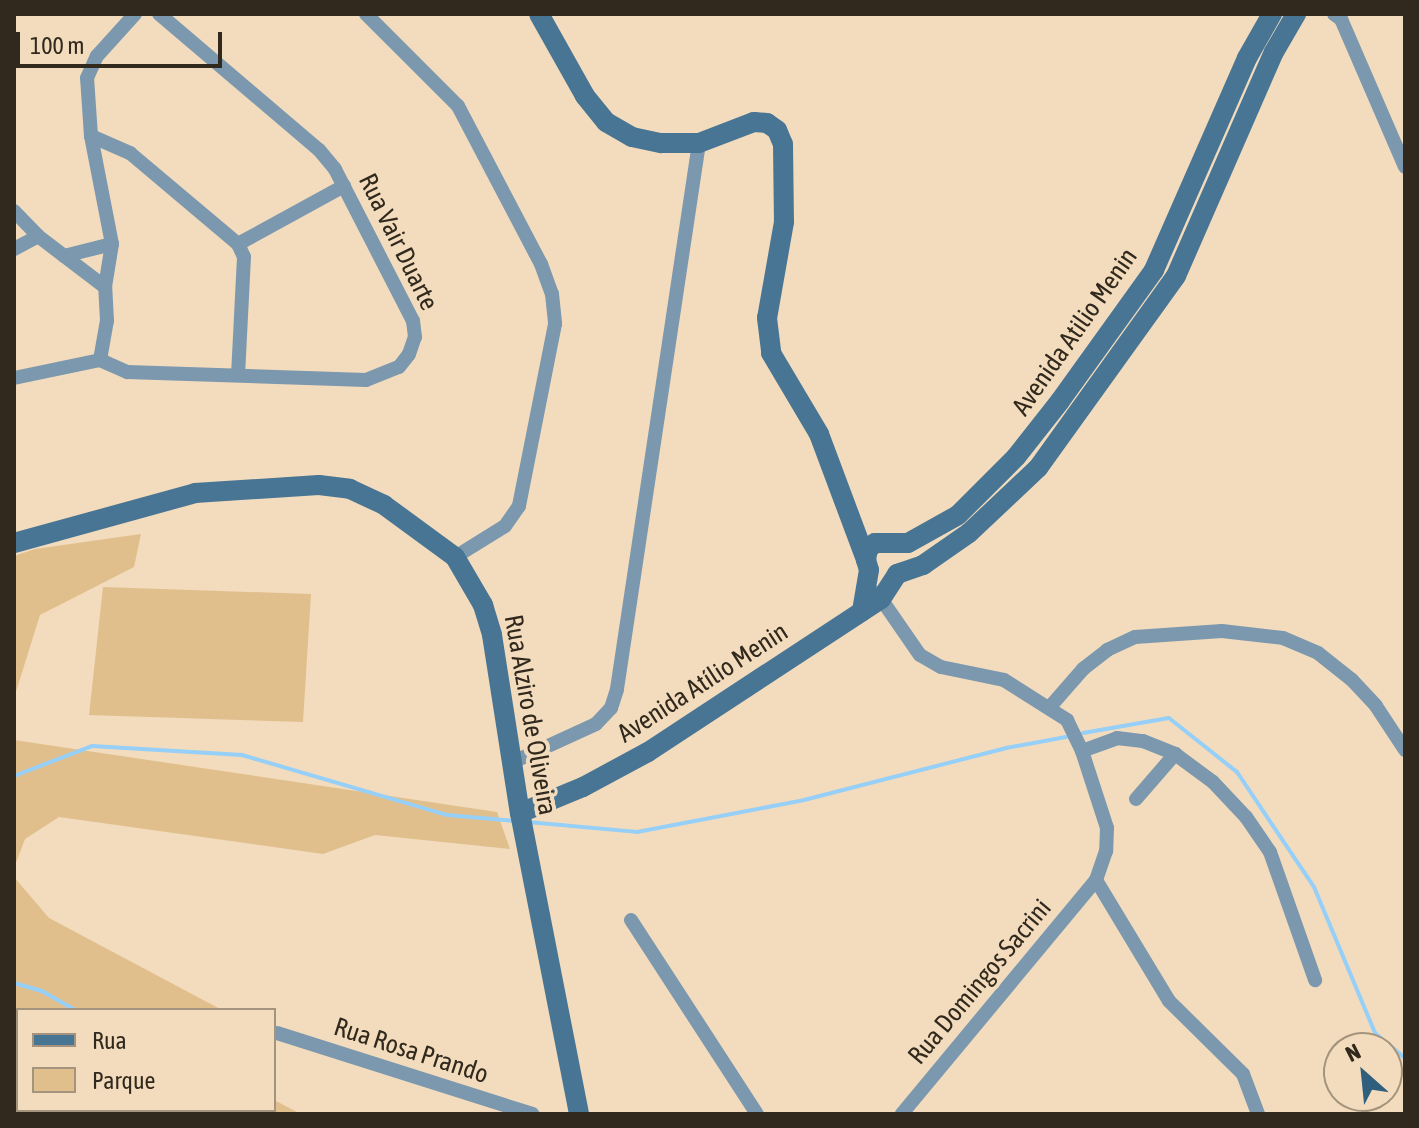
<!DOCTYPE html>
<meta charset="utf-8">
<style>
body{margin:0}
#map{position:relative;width:1419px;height:1128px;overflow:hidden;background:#f2dcbd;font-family:"Asap Condensed",sans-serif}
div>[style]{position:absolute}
.green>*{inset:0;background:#e1bf8c}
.stream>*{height:4px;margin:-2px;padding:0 2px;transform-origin:2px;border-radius:2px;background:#96cff7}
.street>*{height:14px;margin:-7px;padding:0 7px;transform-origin:7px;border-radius:7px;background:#7b98ae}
.secondary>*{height:20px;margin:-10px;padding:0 10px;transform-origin:10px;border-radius:10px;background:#487594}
span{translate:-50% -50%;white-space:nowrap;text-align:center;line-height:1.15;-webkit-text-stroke:8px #f2dcbd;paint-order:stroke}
.street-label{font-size:26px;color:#31291d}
.frame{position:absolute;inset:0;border:16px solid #31291d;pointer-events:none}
.legend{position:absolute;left:16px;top:1008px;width:260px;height:104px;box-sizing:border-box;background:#f2dcbd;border:2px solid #a5947d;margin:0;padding:10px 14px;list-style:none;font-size:24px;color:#31291d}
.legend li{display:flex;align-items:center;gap:16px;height:40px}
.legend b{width:40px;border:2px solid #a5947d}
.north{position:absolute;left:1323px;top:1032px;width:80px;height:80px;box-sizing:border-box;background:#f2dcbd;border:2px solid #a5947d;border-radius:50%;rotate:333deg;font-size:22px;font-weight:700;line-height:32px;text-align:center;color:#31291d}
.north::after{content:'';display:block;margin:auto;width:28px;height:36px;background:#305e7d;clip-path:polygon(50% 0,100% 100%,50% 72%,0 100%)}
.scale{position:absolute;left:16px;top:32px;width:206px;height:36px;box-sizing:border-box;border:4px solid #31291d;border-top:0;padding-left:10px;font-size:24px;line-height:28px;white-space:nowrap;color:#31291d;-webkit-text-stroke:6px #f2dcbd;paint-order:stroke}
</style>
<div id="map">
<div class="green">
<i style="clip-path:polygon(141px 534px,134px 567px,40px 615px,14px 698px,14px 556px,35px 549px)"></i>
<i style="clip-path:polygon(103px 587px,311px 594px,303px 722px,89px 715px)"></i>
<i style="clip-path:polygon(14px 740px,497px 812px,510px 849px,375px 835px,323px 854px,59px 817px,25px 839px,14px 868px)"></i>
<i style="clip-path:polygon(14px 877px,49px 918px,222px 1010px,18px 1010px,18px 1027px,14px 1029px)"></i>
<i style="clip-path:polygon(274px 1100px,301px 1114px,214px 1114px,206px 1110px,274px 1110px)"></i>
</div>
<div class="stream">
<i style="left:1083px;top:733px;width:87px;rotate:-9.9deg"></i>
<i style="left:1169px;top:718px;width:87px;rotate:38.5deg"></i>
<i style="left:1237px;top:772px;width:138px;rotate:56.2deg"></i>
<i style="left:1314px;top:887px;width:158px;rotate:67.3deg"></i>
<i style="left:1375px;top:1033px;width:39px;rotate:40deg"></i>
<i style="left:14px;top:776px;width:84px;rotate:-21deg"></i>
<i style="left:92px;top:746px;width:150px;rotate:3.4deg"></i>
<i style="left:242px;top:755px;width:214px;rotate:16.3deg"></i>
<i style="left:447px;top:815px;width:68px;rotate:5deg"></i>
<i style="left:528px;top:822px;width:109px;rotate:5.2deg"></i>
<i style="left:637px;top:832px;width:170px;rotate:-10.8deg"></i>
<i style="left:804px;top:800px;width:209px;rotate:-14.4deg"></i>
<i style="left:1006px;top:748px;width:61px;rotate:-10.4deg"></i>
<i style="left:14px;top:983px;width:29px;rotate:16deg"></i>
<i style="left:42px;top:991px;width:38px;rotate:30deg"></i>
<i style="left:250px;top:1110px;width:8px;rotate:30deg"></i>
</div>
<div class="street">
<i style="left:366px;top:14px;width:130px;rotate:45deg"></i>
<i style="left:458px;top:106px;width:178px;rotate:62.3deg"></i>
<i style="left:541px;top:264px;width:32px;rotate:70deg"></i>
<i style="left:552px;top:294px;width:30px;rotate:84deg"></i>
<i style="left:555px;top:324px;width:186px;rotate:101.2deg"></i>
<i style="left:519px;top:506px;width:24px;rotate:125deg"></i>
<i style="left:505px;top:526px;width:59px;rotate:148.2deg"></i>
<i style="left:1334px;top:14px;width:9px;rotate:36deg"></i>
<i style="left:1341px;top:19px;width:161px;rotate:66.6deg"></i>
<i style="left:91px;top:136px;width:43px;rotate:23.6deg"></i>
<i style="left:130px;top:153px;width:141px;rotate:40.1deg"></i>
<i style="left:238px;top:244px;width:14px;rotate:65deg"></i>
<i style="left:244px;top:257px;width:118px;rotate:92.9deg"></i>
<i style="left:14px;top:211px;width:35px;rotate:46deg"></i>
<i style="left:38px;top:236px;width:84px;rotate:37.3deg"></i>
<i style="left:238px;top:244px;width:121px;rotate:-28.7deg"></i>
<i style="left:14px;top:249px;width:27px;rotate:-28deg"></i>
<i style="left:64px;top:256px;width:49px;rotate:-14deg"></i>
<i style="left:100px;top:360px;width:40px;rotate:-80deg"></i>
<i style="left:107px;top:321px;width:34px;rotate:-93deg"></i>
<i style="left:105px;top:287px;width:44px;rotate:-80.8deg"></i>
<i style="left:112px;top:244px;width:110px;rotate:-101deg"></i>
<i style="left:91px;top:136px;width:58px;rotate:-93.9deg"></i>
<i style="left:87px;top:78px;width:24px;rotate:-66deg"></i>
<i style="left:97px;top:56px;width:57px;rotate:-47.9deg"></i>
<i style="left:14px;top:378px;width:88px;rotate:-11.8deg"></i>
<i style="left:100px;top:360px;width:30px;rotate:24deg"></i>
<i style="left:127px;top:372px;width:239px;rotate:1.9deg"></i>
<i style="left:366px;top:380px;width:35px;rotate:-22deg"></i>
<i style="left:399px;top:367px;width:16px;rotate:-52deg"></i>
<i style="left:409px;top:354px;width:18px;rotate:-71deg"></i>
<i style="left:415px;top:337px;width:16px;rotate:-97deg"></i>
<i style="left:413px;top:321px;width:171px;rotate:-117.2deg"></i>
<i style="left:335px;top:169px;width:25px;rotate:-130deg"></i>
<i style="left:319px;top:150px;width:210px;rotate:-139.6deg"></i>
<i style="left:877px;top:593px;width:75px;rotate:55.3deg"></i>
<i style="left:920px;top:655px;width:24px;rotate:30deg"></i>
<i style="left:941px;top:667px;width:64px;rotate:11.7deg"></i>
<i style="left:1004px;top:680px;width:75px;rotate:32.4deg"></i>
<i style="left:1067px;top:720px;width:34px;rotate:64deg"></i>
<i style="left:1082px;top:751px;width:81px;rotate:72deg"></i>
<i style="left:1107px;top:828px;width:23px;rotate:92deg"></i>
<i style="left:1106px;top:851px;width:31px;rotate:109deg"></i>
<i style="left:1096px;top:880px;width:304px;rotate:129.7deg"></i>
<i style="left:1049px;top:708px;width:52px;rotate:-48.9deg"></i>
<i style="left:1083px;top:669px;width:31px;rotate:-38deg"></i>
<i style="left:1107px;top:650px;width:31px;rotate:-25deg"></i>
<i style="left:1135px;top:637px;width:87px;rotate:-3.9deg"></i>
<i style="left:1222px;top:631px;width:61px;rotate:6.5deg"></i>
<i style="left:1283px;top:638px;width:38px;rotate:23deg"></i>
<i style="left:1318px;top:653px;width:43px;rotate:38.5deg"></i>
<i style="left:1352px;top:680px;width:35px;rotate:47deg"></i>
<i style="left:1376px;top:706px;width:53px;rotate:56.6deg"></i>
<i style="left:1082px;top:751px;width:37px;rotate:-20deg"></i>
<i style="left:1117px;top:738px;width:26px;rotate:7deg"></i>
<i style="left:1143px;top:741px;width:35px;rotate:22deg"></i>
<i style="left:1175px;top:754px;width:47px;rotate:36.4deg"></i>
<i style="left:1213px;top:782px;width:48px;rotate:46.7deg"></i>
<i style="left:1246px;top:817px;width:42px;rotate:55.6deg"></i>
<i style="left:1270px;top:852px;width:136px;rotate:70.6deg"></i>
<i style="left:513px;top:762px;width:91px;rotate:-24.6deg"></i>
<i style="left:596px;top:724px;width:22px;rotate:-47deg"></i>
<i style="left:611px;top:708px;width:20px;rotate:-72deg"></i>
<i style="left:617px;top:689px;width:552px;rotate:-81.46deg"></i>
<i style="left:1136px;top:799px;width:60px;rotate:-49.1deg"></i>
<i style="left:1096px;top:880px;width:141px;rotate:58.9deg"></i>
<i style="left:1169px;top:1001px;width:104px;rotate:44.6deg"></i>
<i style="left:1243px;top:1074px;width:43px;rotate:69.4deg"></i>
<i style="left:631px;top:920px;width:231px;rotate:57deg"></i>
<i style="left:277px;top:1033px;width:268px;rotate:17.6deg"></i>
</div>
<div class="secondary">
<i style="left:539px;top:14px;width:94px;rotate:60.7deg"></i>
<i style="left:585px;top:96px;width:33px;rotate:51deg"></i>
<i style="left:606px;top:122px;width:30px;rotate:30deg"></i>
<i style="left:632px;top:137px;width:30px;rotate:12deg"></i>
<i style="left:661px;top:143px;width:38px"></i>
<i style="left:699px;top:143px;width:59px;rotate:-20.9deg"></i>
<i style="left:754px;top:122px;width:13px;rotate:4deg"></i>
<i style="left:767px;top:123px;width:12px;rotate:35deg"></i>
<i style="left:777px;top:130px;width:15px;rotate:67deg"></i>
<i style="left:783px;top:144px;width:78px;rotate:89.3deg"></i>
<i style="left:784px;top:222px;width:97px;rotate:100deg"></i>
<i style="left:767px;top:318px;width:35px;rotate:83deg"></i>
<i style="left:771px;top:353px;width:94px;rotate:59.3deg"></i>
<i style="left:819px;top:434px;width:134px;rotate:69.5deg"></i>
<i style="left:866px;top:560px;width:10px;rotate:73deg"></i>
<i style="left:869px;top:570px;width:42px;rotate:99.7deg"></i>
<i style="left:14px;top:543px;width:188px;rotate:-15.4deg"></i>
<i style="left:195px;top:493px;width:124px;rotate:-3.7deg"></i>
<i style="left:319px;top:485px;width:31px;rotate:7deg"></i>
<i style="left:350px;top:489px;width:38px;rotate:25deg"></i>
<i style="left:384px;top:505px;width:88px;rotate:36.2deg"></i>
<i style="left:455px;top:557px;width:56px;rotate:59.7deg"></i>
<i style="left:483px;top:605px;width:31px;rotate:73deg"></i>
<i style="left:492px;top:635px;width:180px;rotate:81.1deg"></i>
<i style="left:520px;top:813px;width:307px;rotate:78.9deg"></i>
<i style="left:866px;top:560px;width:11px;rotate:-80deg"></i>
<i style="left:868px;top:549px;width:9px;rotate:-41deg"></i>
<i style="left:875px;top:543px;width:33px"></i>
<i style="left:908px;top:543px;width:57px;rotate:-29.2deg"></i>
<i style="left:958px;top:515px;width:82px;rotate:-45deg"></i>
<i style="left:1016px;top:457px;width:71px;rotate:-51.8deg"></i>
<i style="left:1060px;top:401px;width:161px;rotate:-54.3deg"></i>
<i style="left:1154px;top:270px;width:232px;rotate:-66.3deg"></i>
<i style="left:1247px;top:58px;width:51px;rotate:-60.4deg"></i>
<i style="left:520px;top:813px;width:68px;rotate:-22.4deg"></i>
<i style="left:583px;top:787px;width:74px;rotate:-28.3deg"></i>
<i style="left:648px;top:752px;width:279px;rotate:-33.3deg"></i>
<i style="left:881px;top:599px;width:30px;rotate:-57deg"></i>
<i style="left:897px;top:574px;width:28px;rotate:-19deg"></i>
<i style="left:923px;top:565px;width:56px;rotate:-34.8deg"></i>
<i style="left:969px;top:533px;width:95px;rotate:-43.3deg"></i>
<i style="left:1038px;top:468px;width:236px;rotate:-54.3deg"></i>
<i style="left:1176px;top:276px;width:244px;rotate:-66.4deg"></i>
<i style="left:1274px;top:52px;width:44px;rotate:-59.9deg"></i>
</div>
<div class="street-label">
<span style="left:398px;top:242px;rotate:64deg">Rua Vair Duarte</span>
<span style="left:1075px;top:332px;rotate:-55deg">Avenida Atilio Menin</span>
<span style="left:703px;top:683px;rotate:-33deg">Avenida Atílio Menin</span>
<span style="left:530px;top:715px;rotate:80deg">Rua Alziro de Oliveira</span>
<span style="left:980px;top:982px;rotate:-50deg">Rua Domingos Sacrini</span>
<span style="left:411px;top:1051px;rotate:18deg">Rua Rosa Prando</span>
</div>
<div class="frame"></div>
<ul class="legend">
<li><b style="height:10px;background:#487594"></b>Rua</li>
<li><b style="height:22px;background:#e1bf8c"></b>Parque</li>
</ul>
<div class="north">N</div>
<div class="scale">100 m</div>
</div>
